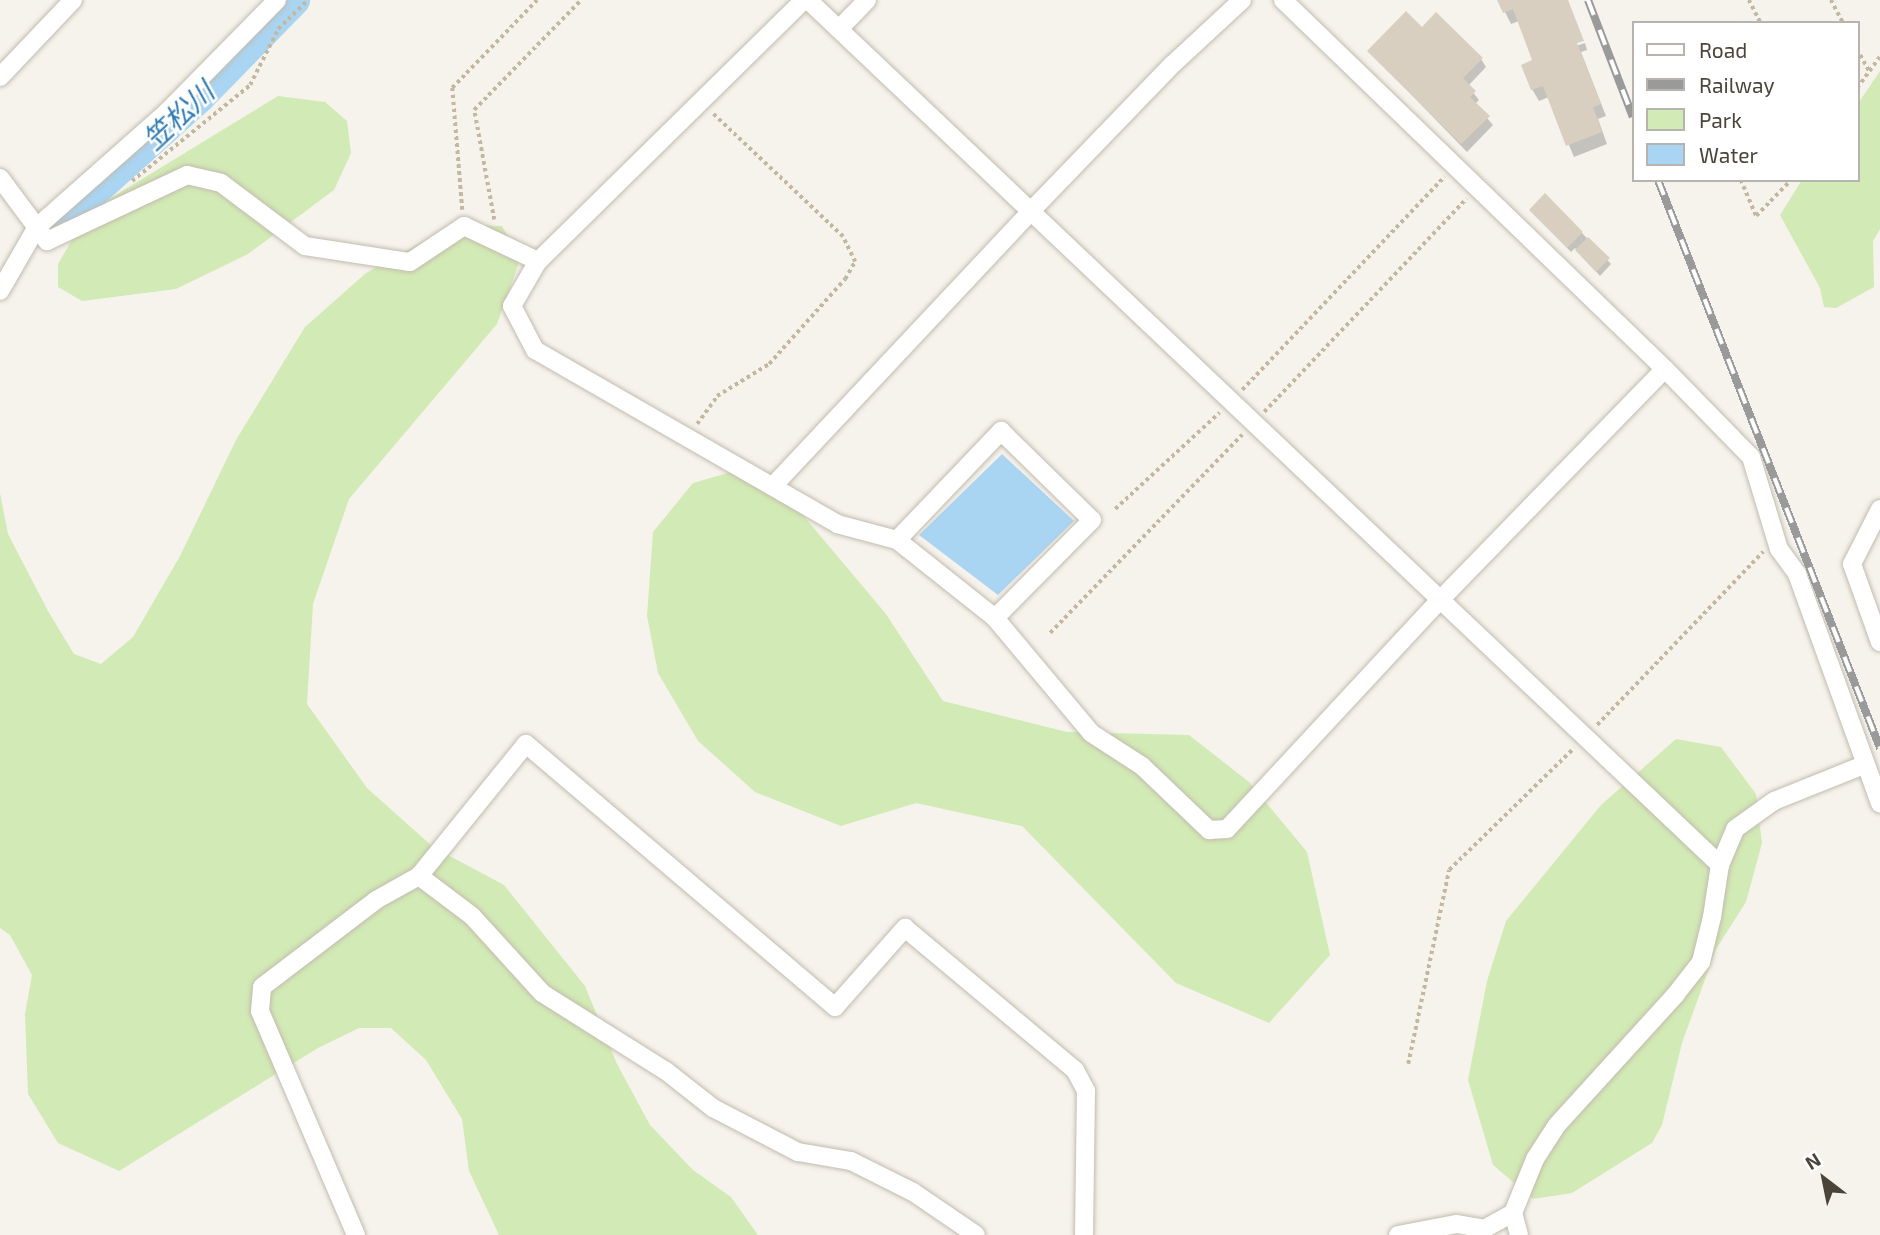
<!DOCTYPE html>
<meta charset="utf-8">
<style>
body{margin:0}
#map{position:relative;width:1880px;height:1235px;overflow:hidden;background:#f6f3ec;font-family:"Exo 2","Noto Sans JP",sans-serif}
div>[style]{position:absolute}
.green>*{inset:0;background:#d2eab5}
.water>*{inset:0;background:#a9d4f2}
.shadow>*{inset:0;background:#0003}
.river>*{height:32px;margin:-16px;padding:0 16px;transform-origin:16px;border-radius:16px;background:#a9d4f2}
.building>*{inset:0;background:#d8cfc1}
.path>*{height:3.5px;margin-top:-1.75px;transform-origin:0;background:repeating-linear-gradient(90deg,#c4b79f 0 3.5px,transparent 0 7px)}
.roads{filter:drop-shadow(0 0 2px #c2bbae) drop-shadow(0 0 2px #c2bbae)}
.minor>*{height:18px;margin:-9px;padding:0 9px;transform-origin:9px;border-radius:9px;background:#fff}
.rail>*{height:8px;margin-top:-4px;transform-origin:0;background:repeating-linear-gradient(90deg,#fff 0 16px,#9a9a9a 0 32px);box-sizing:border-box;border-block:2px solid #9a9a9a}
span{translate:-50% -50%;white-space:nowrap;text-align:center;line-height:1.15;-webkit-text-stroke:5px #fff;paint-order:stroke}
.water-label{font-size:28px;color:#2e7ab2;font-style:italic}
.legend{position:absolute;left:1632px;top:21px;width:228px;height:161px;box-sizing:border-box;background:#fff;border:2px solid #b7b4b0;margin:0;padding:9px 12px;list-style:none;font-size:21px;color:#4b4439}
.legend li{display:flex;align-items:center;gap:14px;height:35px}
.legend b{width:35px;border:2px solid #b7b4b0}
.north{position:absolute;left:1789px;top:1144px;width:70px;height:70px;-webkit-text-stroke:5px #fff;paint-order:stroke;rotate:328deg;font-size:19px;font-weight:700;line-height:28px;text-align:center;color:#4b4439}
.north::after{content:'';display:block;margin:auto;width:24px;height:32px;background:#4b4439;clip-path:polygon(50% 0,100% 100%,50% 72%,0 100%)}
</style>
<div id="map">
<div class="green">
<i style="clip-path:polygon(1880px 71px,1880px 229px,1873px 241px,1874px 287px,1836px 308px,1824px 307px,1820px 288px,1780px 215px,1802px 180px,1857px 180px,1857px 105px)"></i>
<i style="clip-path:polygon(278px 96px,325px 102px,347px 121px,351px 153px,334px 190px,248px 254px,176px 289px,82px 301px,58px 287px,58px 264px,88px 212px)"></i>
<i style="clip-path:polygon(453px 225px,502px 226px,520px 260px,497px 324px,349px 499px,313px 604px,307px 704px,367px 788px,433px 847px,504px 885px,585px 986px,617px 1064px,650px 1125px,693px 1170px,731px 1197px,758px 1235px,499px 1235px,469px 1171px,462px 1119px,426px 1060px,391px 1028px,359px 1028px,318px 1048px,119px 1171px,58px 1143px,28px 1094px,25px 1014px,32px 975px,10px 935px,0 928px,0 493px,8px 534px,48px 611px,74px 654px,101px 664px,133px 637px,180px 556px,236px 440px,305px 327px,366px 273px)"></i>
<i style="clip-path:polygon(749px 467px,802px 514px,886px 614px,943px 701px,1067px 732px,1189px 735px,1249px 782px,1307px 852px,1330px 955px,1269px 1023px,1176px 983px,1022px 826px,916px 803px,841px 826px,755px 792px,698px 741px,658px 673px,647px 616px,653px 532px,693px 483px)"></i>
<i style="clip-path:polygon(1676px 739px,1721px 747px,1756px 794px,1762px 843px,1746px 902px,1716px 949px,1682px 1043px,1662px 1125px,1652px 1143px,1572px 1193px,1533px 1199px,1493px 1165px,1468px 1080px,1487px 981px,1506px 921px,1601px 805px)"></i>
</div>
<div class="water">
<i style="clip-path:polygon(1002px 454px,1074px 521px,998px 595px,919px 535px)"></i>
</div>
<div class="shadow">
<i style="clip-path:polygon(1499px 0,1568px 0,1576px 46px,1585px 43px,1587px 50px,1581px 52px,1606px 116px,1598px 119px,1607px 144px,1574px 157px,1549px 97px,1539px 101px,1532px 89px,1535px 61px,1519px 21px,1511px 24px)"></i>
<i style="clip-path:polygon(1422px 29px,1481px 59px,1486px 67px,1468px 86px,1479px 100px,1475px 104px,1493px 125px,1467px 152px,1369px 51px)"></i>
<i style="clip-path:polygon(1531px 210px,1582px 233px,1611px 264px,1600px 276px,1575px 248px,1571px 252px)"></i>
</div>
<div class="river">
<i style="left:56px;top:225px;width:192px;rotate:-41.8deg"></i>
<i style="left:199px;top:97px;width:136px;rotate:-45.6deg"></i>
</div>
<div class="building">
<i style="clip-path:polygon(1497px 0,1568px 0,1584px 41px,1577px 43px,1601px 104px,1593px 107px,1602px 132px,1566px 146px,1543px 86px,1531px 90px,1521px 65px,1532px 60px,1513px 9px,1503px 13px)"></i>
<i style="clip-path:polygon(1406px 11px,1422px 27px,1436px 12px,1483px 58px,1463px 78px,1476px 91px,1470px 97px,1490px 116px,1461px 144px,1367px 51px)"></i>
<i style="clip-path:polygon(1545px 193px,1583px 232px,1567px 248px,1529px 210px)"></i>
<i style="clip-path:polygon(1588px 237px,1610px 258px,1596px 272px,1575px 250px)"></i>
</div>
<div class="path">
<i style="left:1749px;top:0;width:25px;rotate:63deg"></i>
<i style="left:1760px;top:22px;width:2px;rotate:153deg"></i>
<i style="left:1831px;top:0;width:26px;rotate:62deg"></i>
<i style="left:1857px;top:49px;width:25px;rotate:61deg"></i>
<i style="left:1857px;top:88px;width:39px;rotate:-54deg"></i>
<i style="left:1741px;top:180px;width:39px;rotate:67deg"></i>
<i style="left:1756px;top:216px;width:50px;rotate:-45.8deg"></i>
<i style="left:132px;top:181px;width:152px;rotate:-39.1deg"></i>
<i style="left:250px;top:85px;width:63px;rotate:-63.4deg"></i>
<i style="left:278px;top:29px;width:42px;rotate:-44deg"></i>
<i style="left:462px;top:210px;width:122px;rotate:-94.7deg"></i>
<i style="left:452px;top:88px;width:122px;rotate:-46deg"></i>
<i style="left:494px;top:220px;width:112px;rotate:-100.3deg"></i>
<i style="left:474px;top:110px;width:153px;rotate:-45.8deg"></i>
<i style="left:1242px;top:390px;width:294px;rotate:-46.5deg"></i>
<i style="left:1264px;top:412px;width:294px;rotate:-46.5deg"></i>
<i style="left:697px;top:424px;width:34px;rotate:-54deg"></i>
<i style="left:717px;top:396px;width:61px;rotate:-31.6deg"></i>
<i style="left:769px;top:364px;width:114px;rotate:-48.2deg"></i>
<i style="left:845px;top:279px;width:20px;rotate:-60deg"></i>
<i style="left:855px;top:262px;width:28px;rotate:-116deg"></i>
<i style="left:843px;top:237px;width:180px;rotate:-136.6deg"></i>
<i style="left:1115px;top:509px;width:142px;rotate:-42.7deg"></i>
<i style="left:1050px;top:633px;width:276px;rotate:-45.9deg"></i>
<i style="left:1597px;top:725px;width:240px;rotate:-46.2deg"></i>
<i style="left:1408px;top:1064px;width:198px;rotate:-78.1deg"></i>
<i style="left:1449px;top:870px;width:175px;rotate:-44.3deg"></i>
</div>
<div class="roads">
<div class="minor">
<i style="left:804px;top:0;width:373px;rotate:135.5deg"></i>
<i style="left:538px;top:261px;width:52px;rotate:120deg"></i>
<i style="left:512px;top:306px;width:50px;rotate:62.4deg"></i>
<i style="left:535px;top:350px;width:349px;rotate:29.9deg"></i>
<i style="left:837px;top:524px;width:62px;rotate:14.9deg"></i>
<i style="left:897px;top:540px;width:125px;rotate:38.5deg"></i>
<i style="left:995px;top:618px;width:150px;rotate:50.1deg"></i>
<i style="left:1091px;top:733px;width:61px;rotate:32.9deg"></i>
<i style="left:1142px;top:766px;width:93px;rotate:43.7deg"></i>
<i style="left:1209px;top:830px;width:18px;rotate:-3deg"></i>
<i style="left:1227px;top:829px;width:313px;rotate:-47.1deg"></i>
<i style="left:1440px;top:600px;width:322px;rotate:-45.8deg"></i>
<i style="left:808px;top:0;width:1257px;rotate:43.48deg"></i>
<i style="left:1283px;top:0;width:531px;rotate:44.01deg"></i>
<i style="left:1665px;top:369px;width:123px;rotate:45.7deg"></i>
<i style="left:1751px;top:457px;width:96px;rotate:73.1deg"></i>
<i style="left:1779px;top:549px;width:31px;rotate:54deg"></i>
<i style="left:1797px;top:574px;width:244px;rotate:70.1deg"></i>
<i style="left:840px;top:28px;width:39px;rotate:-46deg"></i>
<i style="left:0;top:77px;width:106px;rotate:-46.5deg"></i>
<i style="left:0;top:178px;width:79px;rotate:53.3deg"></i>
<i style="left:47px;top:241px;width:155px;rotate:-25.2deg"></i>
<i style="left:187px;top:175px;width:35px;rotate:13deg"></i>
<i style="left:221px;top:183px;width:105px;rotate:36.9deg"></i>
<i style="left:305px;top:246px;width:106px;rotate:8.7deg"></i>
<i style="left:410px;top:262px;width:65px;rotate:-33.7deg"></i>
<i style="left:464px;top:226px;width:82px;rotate:25.3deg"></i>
<i style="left:0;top:291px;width:74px;rotate:-60deg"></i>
<i style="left:37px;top:227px;width:174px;rotate:-41.5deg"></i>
<i style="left:167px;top:112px;width:157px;rotate:-45.5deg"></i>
<i style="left:773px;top:486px;width:374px;rotate:-46.8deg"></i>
<i style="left:1029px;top:213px;width:207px;rotate:-46deg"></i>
<i style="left:1173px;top:64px;width:94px;rotate:-42.8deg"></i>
<i style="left:1880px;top:509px;width:62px;rotate:117deg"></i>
<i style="left:1852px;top:564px;width:83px;rotate:70.3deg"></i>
<i style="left:897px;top:540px;width:151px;rotate:-46.3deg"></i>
<i style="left:1001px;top:431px;width:127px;rotate:44.4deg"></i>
<i style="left:1092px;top:520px;width:138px;rotate:134.7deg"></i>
<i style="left:419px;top:876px;width:66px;rotate:37deg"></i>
<i style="left:472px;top:916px;width:104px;rotate:47.7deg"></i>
<i style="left:542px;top:993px;width:146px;rotate:32.2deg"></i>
<i style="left:666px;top:1071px;width:60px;rotate:38.2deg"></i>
<i style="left:713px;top:1108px;width:96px;rotate:27.4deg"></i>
<i style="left:798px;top:1152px;width:54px;rotate:9.6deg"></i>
<i style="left:851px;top:1161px;width:69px;rotate:26.6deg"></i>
<i style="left:913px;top:1192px;width:76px;rotate:34.3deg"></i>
<i style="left:356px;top:1235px;width:244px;rotate:-113.2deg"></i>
<i style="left:260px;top:1011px;width:24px;rotate:-85deg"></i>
<i style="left:262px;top:987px;width:143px;rotate:-37.3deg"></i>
<i style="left:376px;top:900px;width:49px;rotate:-29.2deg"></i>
<i style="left:419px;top:876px;width:170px;rotate:-51deg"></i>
<i style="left:526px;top:744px;width:406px;rotate:40.4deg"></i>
<i style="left:835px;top:1007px;width:106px;rotate:-48.5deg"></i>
<i style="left:905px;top:928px;width:222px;rotate:39.9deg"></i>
<i style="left:1075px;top:1070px;width:24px;rotate:62deg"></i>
<i style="left:1086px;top:1091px;width:144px;rotate:90.8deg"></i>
<i style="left:1398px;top:1235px;width:60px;rotate:-10.6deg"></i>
<i style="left:1457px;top:1224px;width:27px;rotate:10deg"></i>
<i style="left:1484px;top:1229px;width:33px;rotate:-29deg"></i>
<i style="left:1519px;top:1235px;width:23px;rotate:-105deg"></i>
<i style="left:1513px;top:1213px;width:58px;rotate:-67.8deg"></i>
<i style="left:1535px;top:1159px;width:40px;rotate:-57.1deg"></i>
<i style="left:1557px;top:1125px;width:177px;rotate:-47.7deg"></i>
<i style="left:1676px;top:994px;width:41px;rotate:-52deg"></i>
<i style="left:1701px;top:962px;width:46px;rotate:-76.3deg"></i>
<i style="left:1712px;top:917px;width:53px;rotate:-81.3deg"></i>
<i style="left:1720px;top:865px;width:39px;rotate:-67deg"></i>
<i style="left:1735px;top:829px;width:48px;rotate:-35.7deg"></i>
<i style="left:1774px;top:801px;width:97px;rotate:-21.8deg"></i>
</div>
</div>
<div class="rail">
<i style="left:1588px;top:0;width:125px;rotate:69deg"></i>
<i style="left:1658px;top:180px;width:610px;rotate:68.65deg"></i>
</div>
<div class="water-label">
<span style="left:178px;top:115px;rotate:-43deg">笠松川</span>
</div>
<ul class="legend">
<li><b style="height:9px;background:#fff"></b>Road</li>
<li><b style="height:9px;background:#9a9a9a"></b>Railway</li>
<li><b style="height:19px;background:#d2eab5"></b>Park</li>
<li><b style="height:19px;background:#a9d4f2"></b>Water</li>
</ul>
<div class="north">N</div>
</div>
